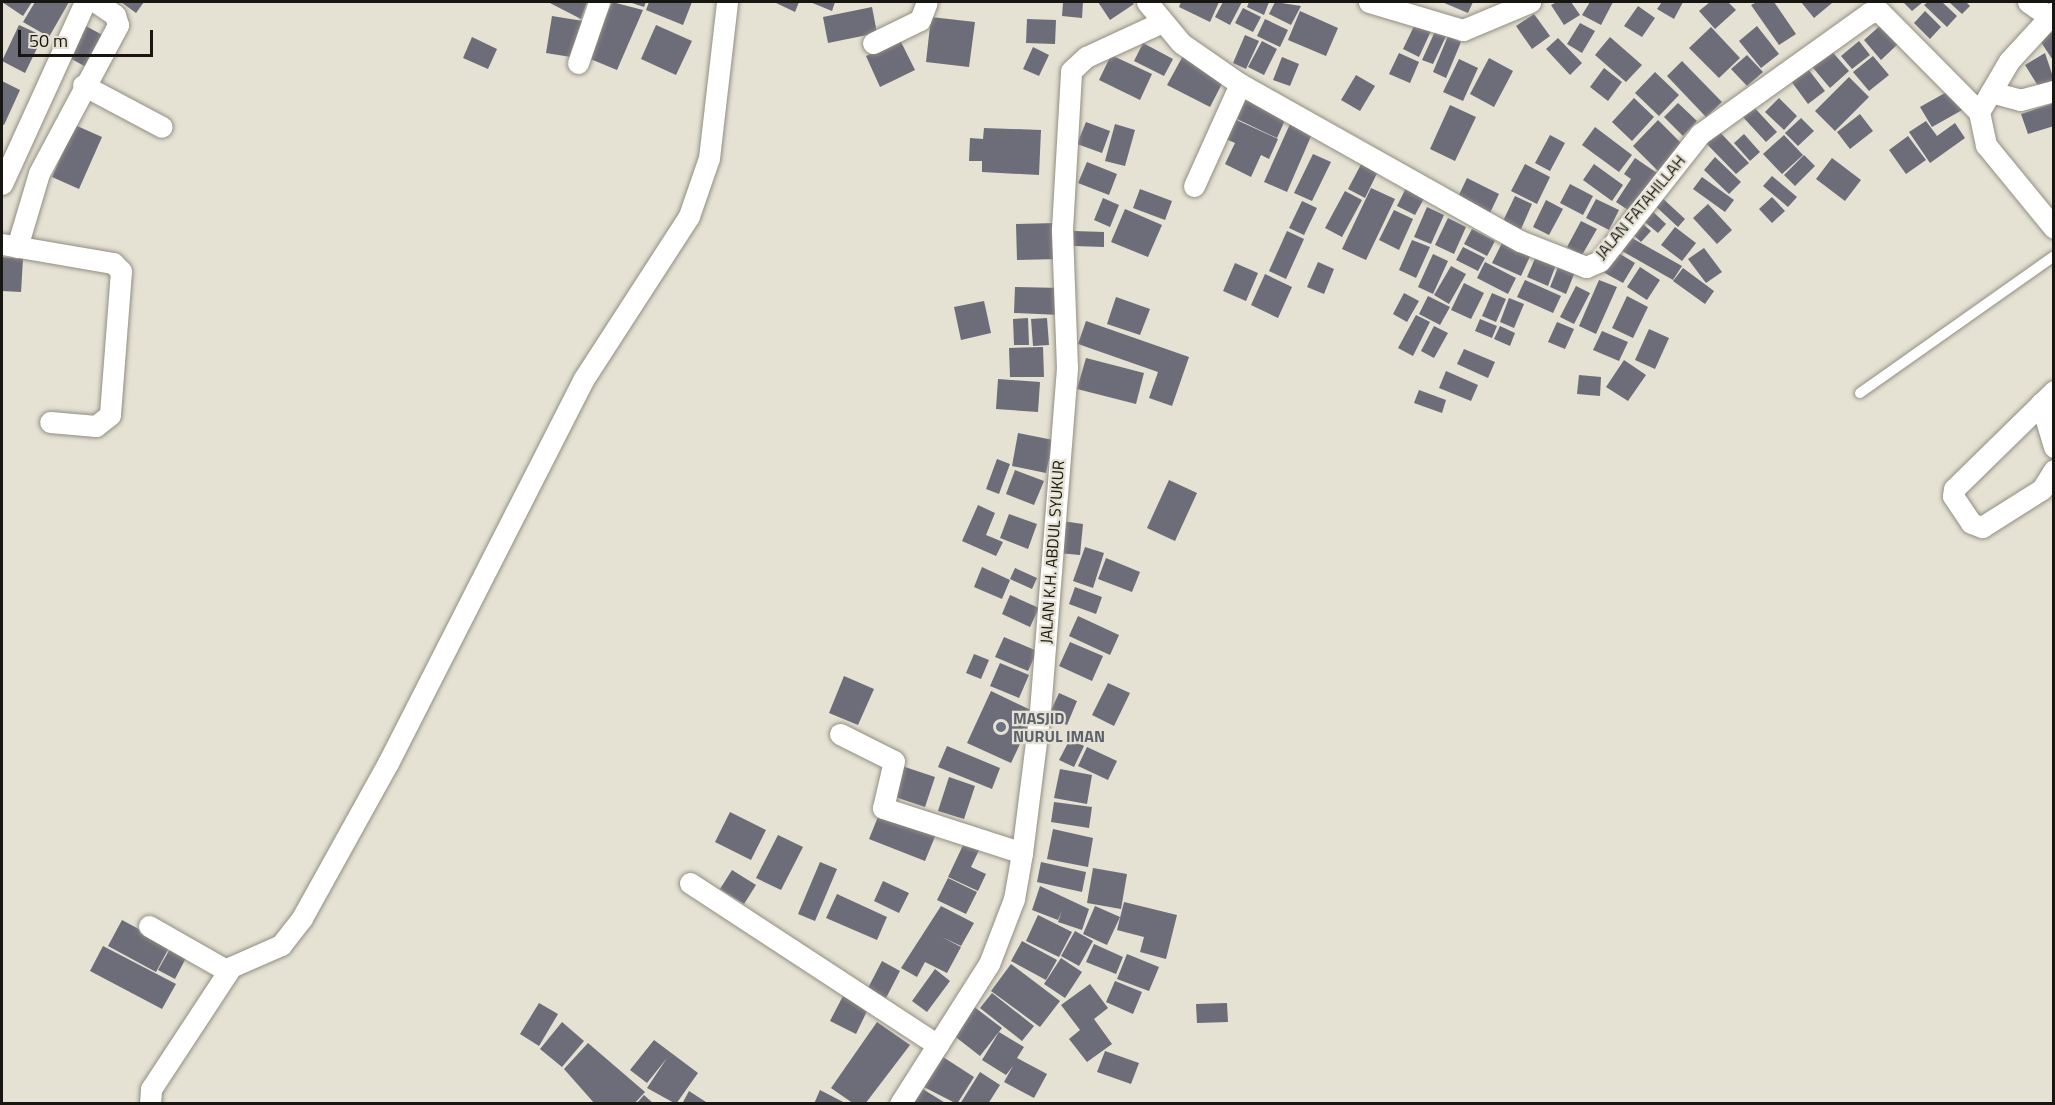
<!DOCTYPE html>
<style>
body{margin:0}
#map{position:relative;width:2055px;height:1105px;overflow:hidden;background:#e5e1d3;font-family:"Titillium Web",sans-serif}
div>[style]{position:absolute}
.building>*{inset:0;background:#6d6c79}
.roads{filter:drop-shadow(0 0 2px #928e81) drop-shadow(0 0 2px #928e81)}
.lane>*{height:10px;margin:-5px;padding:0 5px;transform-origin:5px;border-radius:5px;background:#fff}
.street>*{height:21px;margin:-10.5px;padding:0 10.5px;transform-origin:10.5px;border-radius:10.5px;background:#fff}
.dots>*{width:16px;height:16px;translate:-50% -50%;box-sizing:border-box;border:3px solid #e5e1d3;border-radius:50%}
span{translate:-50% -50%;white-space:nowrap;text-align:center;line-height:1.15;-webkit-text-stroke:4.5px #e5e1d3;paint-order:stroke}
.street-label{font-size:16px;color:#181611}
.worship-label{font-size:16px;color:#5b616d;font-weight:700}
.left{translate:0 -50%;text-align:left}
.frame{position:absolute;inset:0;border:3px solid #181611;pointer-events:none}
.scale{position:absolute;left:18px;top:30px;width:135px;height:27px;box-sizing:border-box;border:3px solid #181611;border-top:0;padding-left:8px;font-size:18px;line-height:21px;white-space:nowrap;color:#181611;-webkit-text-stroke:4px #e5e1d3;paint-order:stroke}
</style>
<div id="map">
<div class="building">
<i style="clip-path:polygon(2px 2px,32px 2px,23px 16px)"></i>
<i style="clip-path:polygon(35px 2px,69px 2px,49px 37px,23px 22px)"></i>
<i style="clip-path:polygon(121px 2px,144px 2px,136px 13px)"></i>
<i style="clip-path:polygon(548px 2px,587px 2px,581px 19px)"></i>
<i style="clip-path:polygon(612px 2px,643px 10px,617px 70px,588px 58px)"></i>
<i style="clip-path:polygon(629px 2px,646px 2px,644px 7px)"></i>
<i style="clip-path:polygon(649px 2px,692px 2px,683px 25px,646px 10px)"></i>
<i style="clip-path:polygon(774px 2px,799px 2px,795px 12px)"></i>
<i style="clip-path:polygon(810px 2px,835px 2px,832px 11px)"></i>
<i style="clip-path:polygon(1063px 2px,1083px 2px,1082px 18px,1062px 16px)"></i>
<i style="clip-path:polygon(1098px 2px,1132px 2px,1134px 4px,1110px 20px)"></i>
<i style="clip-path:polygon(1181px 2px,1219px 2px,1210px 22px,1179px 7px)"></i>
<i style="clip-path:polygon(1223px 2px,1242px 2px,1230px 25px,1215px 17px)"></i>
<i style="clip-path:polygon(1249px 2px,1269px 2px,1264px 15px,1247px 7px)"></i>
<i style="clip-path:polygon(1275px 2px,1301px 6px,1291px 25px,1269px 14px)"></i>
<i style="clip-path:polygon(1442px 2px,1473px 2px,1468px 13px)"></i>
<i style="clip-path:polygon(1557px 2px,1571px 2px,1580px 15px,1564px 25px,1551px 5px)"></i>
<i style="clip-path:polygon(1590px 2px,1613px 2px,1601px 25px,1582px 15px)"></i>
<i style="clip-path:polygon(1662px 2px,1683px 2px,1674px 19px,1657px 9px)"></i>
<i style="clip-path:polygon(1710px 2px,1728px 2px,1736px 10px,1715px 29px,1699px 11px)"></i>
<i style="clip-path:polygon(1757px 2px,1774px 2px,1796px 34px,1779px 45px,1751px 5px)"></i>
<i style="clip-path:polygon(1801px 2px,1831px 2px,1832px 3px,1814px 18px)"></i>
<i style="clip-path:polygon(1903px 2px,1923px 2px,1912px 11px)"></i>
<i style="clip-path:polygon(1928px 2px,1942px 2px,1957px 16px,1947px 27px,1924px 5px)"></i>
<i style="clip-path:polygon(1949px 2px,1966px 2px,1970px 6px,1962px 14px)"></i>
<i style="clip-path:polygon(1638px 6px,1655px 18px,1642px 37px,1624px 26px)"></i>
<i style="clip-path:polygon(872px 7px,877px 33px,828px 43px,823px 17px)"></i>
<i style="clip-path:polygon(1243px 8px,1261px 17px,1253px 32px,1235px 23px)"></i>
<i style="clip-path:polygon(1300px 11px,1338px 28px,1326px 56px,1288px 40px)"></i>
<i style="clip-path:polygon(1925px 11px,1941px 27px,1930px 39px,1914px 23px)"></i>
<i style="clip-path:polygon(1534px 14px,1550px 36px,1532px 49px,1516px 26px)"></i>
<i style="clip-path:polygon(552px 16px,583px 21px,577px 58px,546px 53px)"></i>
<i style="clip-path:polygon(931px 17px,975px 22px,969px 67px,926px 62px)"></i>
<i style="clip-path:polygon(1027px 19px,1056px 20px,1055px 44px,1026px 43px)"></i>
<i style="clip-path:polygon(1265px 19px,1288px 30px,1280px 47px,1257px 36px)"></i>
<i style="clip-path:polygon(1580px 23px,1595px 31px,1582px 53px,1567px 44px)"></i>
<i style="clip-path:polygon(1415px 24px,1431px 31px,1419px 57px,1403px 49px)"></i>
<i style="clip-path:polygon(1882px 24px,1899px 43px,1881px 60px,1864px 40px)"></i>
<i style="clip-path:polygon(19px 25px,43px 36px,25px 73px,2px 61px)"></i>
<i style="clip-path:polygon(656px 25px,692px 41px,676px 75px,641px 59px)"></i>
<i style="clip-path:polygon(86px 26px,104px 36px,86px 67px,68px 57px)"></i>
<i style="clip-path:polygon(1757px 26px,1779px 54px,1761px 68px,1739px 41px)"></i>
<i style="clip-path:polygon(1437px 27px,1448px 32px,1433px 64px,1422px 60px)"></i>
<i style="clip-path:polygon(1711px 27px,1740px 58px,1719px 78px,1689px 48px)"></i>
<i style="clip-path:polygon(2051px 32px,2054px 36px,2054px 62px,2039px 39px)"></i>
<i style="clip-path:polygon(1245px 35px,1259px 41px,1246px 69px,1233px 63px)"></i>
<i style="clip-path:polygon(1448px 36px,1461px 42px,1446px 78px,1433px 72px)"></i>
<i style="clip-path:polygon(472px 37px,497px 49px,488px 69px,463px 58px)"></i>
<i style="clip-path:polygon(1610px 37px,1642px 65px,1626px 82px,1595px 55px)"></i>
<i style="clip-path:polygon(1558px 38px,1582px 63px,1570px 75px,1546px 49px)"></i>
<i style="clip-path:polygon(900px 40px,915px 70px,880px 87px,866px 56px)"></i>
<i style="clip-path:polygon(1262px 41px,1277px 49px,1264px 75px,1248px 67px)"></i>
<i style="clip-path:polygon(1859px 41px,1870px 55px,1852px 69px,1841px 56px)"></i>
<i style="clip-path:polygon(1143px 43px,1173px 59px,1164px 76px,1134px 61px)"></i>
<i style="clip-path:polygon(1033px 47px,1049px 55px,1039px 76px,1023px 69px)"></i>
<i style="clip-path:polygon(1828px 47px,1849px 71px,1830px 88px,1809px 63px)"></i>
<i style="clip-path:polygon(1399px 53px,1419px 62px,1410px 83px,1389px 74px)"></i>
<i style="clip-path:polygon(2045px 53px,2054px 80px,2040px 89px,2025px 65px)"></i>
<i style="clip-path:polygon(1184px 54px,1226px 76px,1210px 107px,1167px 85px)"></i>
<i style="clip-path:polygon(1111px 55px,1152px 74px,1140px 100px,1099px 80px)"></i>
<i style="clip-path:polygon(1747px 55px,1763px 72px,1747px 86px,1731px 69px)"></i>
<i style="clip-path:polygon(1873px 56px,1889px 75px,1869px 91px,1853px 72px)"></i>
<i style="clip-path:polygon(1282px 57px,1299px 64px,1290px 86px,1273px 80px)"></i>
<i style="clip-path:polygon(1489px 58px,1513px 71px,1494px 107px,1470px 94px)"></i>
<i style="clip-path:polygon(1459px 59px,1478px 68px,1463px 101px,1443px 92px)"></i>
<i style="clip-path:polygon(1682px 61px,1722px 102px,1706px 117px,1667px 76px)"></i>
<i style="clip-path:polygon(1805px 65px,1825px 91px,1808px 104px,1788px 77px)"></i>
<i style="clip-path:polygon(1604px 68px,1622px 82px,1608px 101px,1590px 87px)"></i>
<i style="clip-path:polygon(1655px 72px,1679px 95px,1659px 116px,1635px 93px)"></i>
<i style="clip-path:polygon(1356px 75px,1375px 86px,1360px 111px,1341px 100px)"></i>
<i style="clip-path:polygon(1849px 77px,1869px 97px,1835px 131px,1815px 111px)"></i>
<i style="clip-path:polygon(2px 81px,20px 90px,4px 125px,2px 124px)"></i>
<i style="clip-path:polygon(1952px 89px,1964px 109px,1932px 127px,1920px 107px)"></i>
<i style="clip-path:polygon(1634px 98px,1654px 117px,1632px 141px,1612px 122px)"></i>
<i style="clip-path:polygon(1779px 98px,1797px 116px,1784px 130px,1765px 112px)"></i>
<i style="clip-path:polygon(1246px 99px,1286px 118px,1277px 138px,1237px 119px)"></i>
<i style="clip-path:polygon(1678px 103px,1697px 121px,1683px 136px,1664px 117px)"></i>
<i style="clip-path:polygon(2054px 103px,2054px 126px,2028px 134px,2021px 114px)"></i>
<i style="clip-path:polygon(1450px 105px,1476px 117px,1455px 161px,1430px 149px)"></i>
<i style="clip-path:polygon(1752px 105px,1777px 132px,1766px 142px,1741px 115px)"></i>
<i style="clip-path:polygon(1860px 114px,1873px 131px,1850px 149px,1837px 132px)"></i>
<i style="clip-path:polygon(1228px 116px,1278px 139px,1269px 159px,1261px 155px,1251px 177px,1225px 164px,1235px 143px,1219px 136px)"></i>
<i style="clip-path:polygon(1801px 118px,1814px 131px,1798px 146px,1785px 133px)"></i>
<i style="clip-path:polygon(1658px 120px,1683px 145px,1658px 171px,1633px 146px)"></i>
<i style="clip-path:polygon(1926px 121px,1937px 136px,1955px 123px,1965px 138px,1930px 163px,1909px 132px)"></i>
<i style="clip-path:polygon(1086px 122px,1110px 131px,1102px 153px,1077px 144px)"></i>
<i style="clip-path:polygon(1115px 124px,1135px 130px,1125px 166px,1105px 161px)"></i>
<i style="clip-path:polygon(1290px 124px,1312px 134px,1287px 192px,1264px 182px)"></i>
<i style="clip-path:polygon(75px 125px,102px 137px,79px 189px,52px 177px)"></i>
<i style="clip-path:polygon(1595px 127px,1632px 155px,1619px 172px,1582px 145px)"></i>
<i style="clip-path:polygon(984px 128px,1041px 130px,1039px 175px,982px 172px,982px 161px,969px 161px,970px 138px,983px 139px)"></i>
<i style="clip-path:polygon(1716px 128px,1749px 163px,1736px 174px,1703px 140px)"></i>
<i style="clip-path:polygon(1744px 134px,1760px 152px,1750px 161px,1734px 143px)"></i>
<i style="clip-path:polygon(1550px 135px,1565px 143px,1550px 171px,1535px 163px)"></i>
<i style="clip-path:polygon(1784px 135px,1803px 155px,1782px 174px,1763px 154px)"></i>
<i style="clip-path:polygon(1908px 136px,1926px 160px,1906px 174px,1889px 150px)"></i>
<i style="clip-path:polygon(1313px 154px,1331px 162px,1312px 201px,1294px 193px)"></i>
<i style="clip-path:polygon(1366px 155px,1382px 163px,1365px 198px,1348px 189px)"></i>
<i style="clip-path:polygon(1804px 155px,1815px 166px,1795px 186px,1784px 175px)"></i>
<i style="clip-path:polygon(1715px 157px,1741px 182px,1729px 194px,1704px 170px)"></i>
<i style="clip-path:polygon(1635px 158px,1657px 173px,1631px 212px,1616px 202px,1631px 179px,1624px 174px)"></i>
<i style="clip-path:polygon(1832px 158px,1861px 180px,1845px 201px,1816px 179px)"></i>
<i style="clip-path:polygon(1087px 162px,1117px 174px,1109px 195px,1078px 183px)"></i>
<i style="clip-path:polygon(1525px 164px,1550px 177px,1537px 204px,1511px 191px)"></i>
<i style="clip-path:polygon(1594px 164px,1623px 185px,1612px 201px,1583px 180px)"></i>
<i style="clip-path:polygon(1772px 176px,1797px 197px,1788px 207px,1763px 186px)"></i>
<i style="clip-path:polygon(1702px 177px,1734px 200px,1725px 212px,1693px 189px)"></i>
<i style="clip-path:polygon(1467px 178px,1499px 194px,1489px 215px,1457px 199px)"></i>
<i style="clip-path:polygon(1408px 184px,1427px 193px,1415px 215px,1397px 206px)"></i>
<i style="clip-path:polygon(1570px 184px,1593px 196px,1583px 215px,1560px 203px)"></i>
<i style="clip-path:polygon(1371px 188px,1395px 199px,1366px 260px,1342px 249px)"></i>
<i style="clip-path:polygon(1140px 189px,1172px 201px,1165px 220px,1133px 208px)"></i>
<i style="clip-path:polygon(1345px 191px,1362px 200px,1342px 237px,1325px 228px)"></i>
<i style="clip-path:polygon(1659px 195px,1685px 219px,1678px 227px,1652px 203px)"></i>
<i style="clip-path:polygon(1515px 196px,1532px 204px,1521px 229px,1503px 221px)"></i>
<i style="clip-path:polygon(1772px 197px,1785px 211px,1772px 223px,1759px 209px)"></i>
<i style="clip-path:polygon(1103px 198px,1119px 205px,1110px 227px,1094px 220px)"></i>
<i style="clip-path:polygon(1596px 199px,1619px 210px,1609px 230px,1586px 218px)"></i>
<i style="clip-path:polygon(1546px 200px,1563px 209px,1549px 235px,1533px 227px)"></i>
<i style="clip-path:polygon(1302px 201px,1317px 208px,1304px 235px,1289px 228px)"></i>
<i style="clip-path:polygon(1708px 204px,1732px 230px,1717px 244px,1693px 218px)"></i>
<i style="clip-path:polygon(1427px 207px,1444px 215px,1431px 244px,1414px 237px)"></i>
<i style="clip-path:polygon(1649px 208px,1666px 224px,1658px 233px,1640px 218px)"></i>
<i style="clip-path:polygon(1125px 209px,1162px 225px,1148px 257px,1111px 242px)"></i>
<i style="clip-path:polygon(1394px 210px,1413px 219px,1399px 250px,1379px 240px)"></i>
<i style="clip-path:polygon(1448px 218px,1466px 227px,1454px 254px,1435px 245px)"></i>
<i style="clip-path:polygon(1637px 219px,1651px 231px,1641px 242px,1628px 230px)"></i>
<i style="clip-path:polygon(1581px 221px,1597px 229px,1582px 255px,1567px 247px)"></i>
<i style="clip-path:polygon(1057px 223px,1058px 259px,1017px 260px,1016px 224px)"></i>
<i style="clip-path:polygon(1675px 227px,1696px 243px,1682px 261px,1661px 245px)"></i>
<i style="clip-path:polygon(1472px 229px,1495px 241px,1487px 256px,1464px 244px)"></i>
<i style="clip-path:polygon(1074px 231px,1104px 232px,1104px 247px,1074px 246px)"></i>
<i style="clip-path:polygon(1287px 231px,1304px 239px,1286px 279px,1269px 271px)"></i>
<i style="clip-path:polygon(1630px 237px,1682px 266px,1673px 280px,1622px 251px)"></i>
<i style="clip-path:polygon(1504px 239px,1532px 252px,1521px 276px,1492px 263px)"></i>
<i style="clip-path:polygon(1412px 240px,1430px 247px,1416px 278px,1399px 270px)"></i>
<i style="clip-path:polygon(1463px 247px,1485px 258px,1478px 271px,1456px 260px)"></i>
<i style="clip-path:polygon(1704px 248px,1722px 272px,1706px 283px,1688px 259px)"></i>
<i style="clip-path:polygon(1615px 251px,1635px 263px,1623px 283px,1603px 272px)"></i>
<i style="clip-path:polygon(1433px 254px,1448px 261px,1433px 294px,1418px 287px)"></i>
<i style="clip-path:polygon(1537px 254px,1557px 262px,1548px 286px,1527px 277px)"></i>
<i style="clip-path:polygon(2px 257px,23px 259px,21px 292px,2px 291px)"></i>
<i style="clip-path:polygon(1561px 260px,1577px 267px,1566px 294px,1550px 287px)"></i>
<i style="clip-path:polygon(1318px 262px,1334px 269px,1324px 294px,1307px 287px)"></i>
<i style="clip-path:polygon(1485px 262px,1516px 278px,1508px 294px,1477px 278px)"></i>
<i style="clip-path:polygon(1235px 263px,1258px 273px,1246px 301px,1223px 291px)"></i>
<i style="clip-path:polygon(1451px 266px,1466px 274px,1449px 304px,1434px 295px)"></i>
<i style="clip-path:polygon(1640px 267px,1660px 280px,1647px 300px,1627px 287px)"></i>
<i style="clip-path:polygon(1683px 268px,1714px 291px,1705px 304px,1673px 281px)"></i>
<i style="clip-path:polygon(1265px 274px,1292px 287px,1278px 318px,1251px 305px)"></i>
<i style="clip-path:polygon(1525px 280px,1561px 296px,1553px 313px,1517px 297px)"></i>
<i style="clip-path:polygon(1599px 280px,1617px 287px,1596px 334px,1579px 326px)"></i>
<i style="clip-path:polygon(1464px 283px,1484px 293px,1471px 319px,1451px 310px)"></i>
<i style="clip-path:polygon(1576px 286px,1590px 293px,1574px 324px,1560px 317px)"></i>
<i style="clip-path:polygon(1015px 287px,1061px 288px,1060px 315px,1014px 313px)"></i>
<i style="clip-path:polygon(1404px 293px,1419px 301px,1407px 322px,1393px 314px)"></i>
<i style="clip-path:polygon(1492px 293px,1506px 299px,1496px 322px,1482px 316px)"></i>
<i style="clip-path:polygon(1428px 296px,1450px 307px,1440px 325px,1419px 314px)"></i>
<i style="clip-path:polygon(1627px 296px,1648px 307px,1633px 338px,1612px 328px)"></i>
<i style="clip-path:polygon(1116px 297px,1150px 309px,1140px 335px,1107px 324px)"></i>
<i style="clip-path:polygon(1509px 298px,1524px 304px,1514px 328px,1500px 322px)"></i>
<i style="clip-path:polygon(984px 301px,991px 333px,961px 340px,954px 307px)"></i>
<i style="clip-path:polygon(1416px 315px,1430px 322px,1413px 356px,1398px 348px)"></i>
<i style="clip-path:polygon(1028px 318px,1029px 345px,1014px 345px,1013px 319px)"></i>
<i style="clip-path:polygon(1047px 318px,1049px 345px,1033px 346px,1031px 319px)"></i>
<i style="clip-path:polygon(1480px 319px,1497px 326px,1492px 338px,1475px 331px)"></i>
<i style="clip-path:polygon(1086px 321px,1189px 357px,1172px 406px,1149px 398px,1158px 372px,1078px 344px)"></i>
<i style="clip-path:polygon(1557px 322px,1574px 329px,1565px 349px,1548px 342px)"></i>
<i style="clip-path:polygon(1434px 326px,1448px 333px,1434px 358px,1421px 351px)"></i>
<i style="clip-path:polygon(1500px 326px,1515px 333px,1510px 346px,1494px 339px)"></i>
<i style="clip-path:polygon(1649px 329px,1669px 338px,1655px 369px,1635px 360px)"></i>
<i style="clip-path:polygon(1602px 331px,1628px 342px,1619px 361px,1593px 350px)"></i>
<i style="clip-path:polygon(1043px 347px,1044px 377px,1010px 377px,1009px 348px)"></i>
<i style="clip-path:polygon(1464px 349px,1495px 362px,1488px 378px,1457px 364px)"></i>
<i style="clip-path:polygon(1086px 358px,1144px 373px,1136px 404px,1077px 389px)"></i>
<i style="clip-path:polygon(1624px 360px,1646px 375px,1628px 401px,1606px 387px)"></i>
<i style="clip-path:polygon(1446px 371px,1478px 385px,1471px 401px,1439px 388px)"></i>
<i style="clip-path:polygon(1579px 375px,1601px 377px,1600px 396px,1577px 394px)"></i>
<i style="clip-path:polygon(998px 379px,1040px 382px,1038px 412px,996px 409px)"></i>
<i style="clip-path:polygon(1419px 390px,1446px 400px,1442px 413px,1414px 403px)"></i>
<i style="clip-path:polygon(1018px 433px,1053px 440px,1046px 473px,1012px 466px)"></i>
<i style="clip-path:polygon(997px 459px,1010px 464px,999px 494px,986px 489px)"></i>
<i style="clip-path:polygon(1015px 470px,1044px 481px,1034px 505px,1006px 494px)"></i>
<i style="clip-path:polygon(1169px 480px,1197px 493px,1175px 541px,1147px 528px)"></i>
<i style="clip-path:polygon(978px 505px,995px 513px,986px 535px,1003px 542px,996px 556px,962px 541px)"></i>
<i style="clip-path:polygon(1009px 514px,1037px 524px,1028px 549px,1000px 538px)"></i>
<i style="clip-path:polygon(1062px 521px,1083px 524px,1080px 555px,1058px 553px)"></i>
<i style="clip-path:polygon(1085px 547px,1104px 553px,1093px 588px,1073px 581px)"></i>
<i style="clip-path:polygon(1106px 558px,1140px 572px,1132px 592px,1098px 579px)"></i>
<i style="clip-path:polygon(982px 567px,1010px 580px,1002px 599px,974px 587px)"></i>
<i style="clip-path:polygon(1015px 568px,1037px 578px,1032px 589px,1010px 579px)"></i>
<i style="clip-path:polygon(1075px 587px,1102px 597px,1096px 614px,1069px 604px)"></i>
<i style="clip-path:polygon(1010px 595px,1039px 608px,1030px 627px,1002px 614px)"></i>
<i style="clip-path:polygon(1078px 616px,1119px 635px,1110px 655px,1069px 636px)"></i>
<i style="clip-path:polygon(1004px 637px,1037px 651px,1028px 671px,995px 657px)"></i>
<i style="clip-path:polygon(1070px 642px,1103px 656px,1092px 681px,1059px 666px)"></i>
<i style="clip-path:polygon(974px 654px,989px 660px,981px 679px,966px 673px)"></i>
<i style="clip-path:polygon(1000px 663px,1029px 675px,1019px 698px,990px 686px)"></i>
<i style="clip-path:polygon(844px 676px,874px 689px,858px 725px,829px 713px)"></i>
<i style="clip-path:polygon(1108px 683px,1130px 693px,1114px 726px,1092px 715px)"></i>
<i style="clip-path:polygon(991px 691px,1035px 712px,1011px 763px,967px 743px)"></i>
<i style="clip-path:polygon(1059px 693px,1077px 701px,1067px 725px,1048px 717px)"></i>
<i style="clip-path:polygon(1070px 739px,1084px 746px,1074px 767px,1059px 760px)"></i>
<i style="clip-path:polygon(947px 746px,1000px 768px,992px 789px,938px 767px)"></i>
<i style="clip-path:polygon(1087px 747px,1117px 761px,1108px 780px,1078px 766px)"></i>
<i style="clip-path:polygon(899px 765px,935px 777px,925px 807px,889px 795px)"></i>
<i style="clip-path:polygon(1060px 769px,1092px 775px,1087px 804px,1054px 798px)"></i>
<i style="clip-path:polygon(949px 777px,975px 786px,964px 819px,938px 811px)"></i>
<i style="clip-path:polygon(1054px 802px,1092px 807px,1089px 828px,1051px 822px)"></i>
<i style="clip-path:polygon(730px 812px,766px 830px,751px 860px,715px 842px)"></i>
<i style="clip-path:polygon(880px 812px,936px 834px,925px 861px,869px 839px)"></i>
<i style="clip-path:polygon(1053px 829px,1093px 838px,1088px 867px,1047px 859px)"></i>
<i style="clip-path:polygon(778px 835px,803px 847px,781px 890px,756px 878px)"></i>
<i style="clip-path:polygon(965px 841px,980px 848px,971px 867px,986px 874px,978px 891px,948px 877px)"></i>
<i style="clip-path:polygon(820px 862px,837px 869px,815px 921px,798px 914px)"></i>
<i style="clip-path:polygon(1041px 862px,1086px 872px,1082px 892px,1037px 882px)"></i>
<i style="clip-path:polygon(1093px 868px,1127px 874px,1121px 909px,1087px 903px)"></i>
<i style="clip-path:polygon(732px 870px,756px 885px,744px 904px,720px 889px)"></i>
<i style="clip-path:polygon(948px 878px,977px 892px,966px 914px,937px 900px)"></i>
<i style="clip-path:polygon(883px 881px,909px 893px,899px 913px,874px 901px)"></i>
<i style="clip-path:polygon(1040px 886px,1089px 909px,1082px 930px,1058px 922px,1062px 910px,1058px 920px,1032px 910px)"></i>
<i style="clip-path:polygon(837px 894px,887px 917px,877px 940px,826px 918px)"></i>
<i style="clip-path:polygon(1124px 902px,1177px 915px,1166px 959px,1140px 952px,1144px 937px,1117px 930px)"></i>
<i style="clip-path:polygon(941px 906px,974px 923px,961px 946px,942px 937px,961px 947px,947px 973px,925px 962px,917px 977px,901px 968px)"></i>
<i style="clip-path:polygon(1095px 906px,1120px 917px,1107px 945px,1083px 934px)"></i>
<i style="clip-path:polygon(1038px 915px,1072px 932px,1059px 957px,1026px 941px)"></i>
<i style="clip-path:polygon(122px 920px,170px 946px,156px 972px,108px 946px)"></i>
<i style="clip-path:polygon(1075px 931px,1093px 941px,1079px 966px,1061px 956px)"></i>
<i style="clip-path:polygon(1022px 941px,1057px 960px,1046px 980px,1011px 961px)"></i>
<i style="clip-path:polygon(1094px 944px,1123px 957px,1116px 974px,1086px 962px)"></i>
<i style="clip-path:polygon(103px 946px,176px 984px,162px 1009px,90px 971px)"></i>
<i style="clip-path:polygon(171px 947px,187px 956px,175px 979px,158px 970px)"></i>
<i style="clip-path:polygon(1127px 954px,1159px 967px,1149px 991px,1117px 979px)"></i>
<i style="clip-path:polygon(1061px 958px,1082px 972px,1065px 998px,1044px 984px)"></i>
<i style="clip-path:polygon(882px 961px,900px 971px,886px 998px,868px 988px)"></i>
<i style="clip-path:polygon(1011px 964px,1060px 1001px,1040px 1027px,991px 991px)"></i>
<i style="clip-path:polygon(935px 969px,950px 981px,927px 1012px,912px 1001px)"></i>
<i style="clip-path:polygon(1115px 981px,1142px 992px,1133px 1014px,1106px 1002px)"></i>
<i style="clip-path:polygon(1090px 984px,1108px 1008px,1094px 1019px,1112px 1044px,1087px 1062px,1069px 1039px,1080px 1030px,1061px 1005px)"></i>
<i style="clip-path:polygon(992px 993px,1034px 1026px,1022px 1041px,980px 1008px)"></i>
<i style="clip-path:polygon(843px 996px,868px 1009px,856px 1034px,830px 1021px)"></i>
<i style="clip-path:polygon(539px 1003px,558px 1014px,539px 1046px,520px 1034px)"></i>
<i style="clip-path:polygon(969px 1003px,1002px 1028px,980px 1056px,948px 1031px)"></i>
<i style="clip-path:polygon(1227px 1003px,1228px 1022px,1197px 1023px,1196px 1004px)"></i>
<i style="clip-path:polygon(562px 1022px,584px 1041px,562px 1067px,540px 1049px)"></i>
<i style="clip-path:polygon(877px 1022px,910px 1045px,865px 1104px,854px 1104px,831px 1088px)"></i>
<i style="clip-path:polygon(999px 1032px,1024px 1047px,1017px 1058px,1047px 1074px,1034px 1098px,1004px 1082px,1013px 1066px,1006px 1075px,982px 1060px)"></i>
<i style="clip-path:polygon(654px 1040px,698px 1073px,676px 1104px,647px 1088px,667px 1058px,647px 1083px,630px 1070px)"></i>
<i style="clip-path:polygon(588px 1043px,645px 1092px,634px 1104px,595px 1104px,564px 1069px)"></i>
<i style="clip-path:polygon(1105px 1051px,1139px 1063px,1131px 1084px,1097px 1072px)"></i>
<i style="clip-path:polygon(943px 1057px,974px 1077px,957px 1104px,924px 1087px)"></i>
<i style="clip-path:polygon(980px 1072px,1000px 1085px,988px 1104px,960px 1104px)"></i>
<i style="clip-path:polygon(921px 1088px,947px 1104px,911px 1104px)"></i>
<i style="clip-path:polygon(820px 1090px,847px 1104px,814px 1104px)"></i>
<i style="clip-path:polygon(689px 1091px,709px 1104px,682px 1104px)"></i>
<i style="clip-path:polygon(644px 1095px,654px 1104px,636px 1104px)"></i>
</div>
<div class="roads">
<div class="lane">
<i style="left:1860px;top:393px;width:237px;rotate:-35.2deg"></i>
</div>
<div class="street">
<i style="left:1147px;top:2px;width:53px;rotate:50.3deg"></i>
<i style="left:1181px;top:43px;width:72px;rotate:34.8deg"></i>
<i style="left:1240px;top:84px;width:321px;rotate:29.3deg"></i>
<i style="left:1520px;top:241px;width:71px;rotate:21.5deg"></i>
<i style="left:1586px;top:267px;width:15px;rotate:-23deg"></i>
<i style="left:1600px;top:261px;width:162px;rotate:-51.8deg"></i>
<i style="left:1700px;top:134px;width:208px;rotate:-35.6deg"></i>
<i style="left:1869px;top:13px;width:10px;rotate:-11deg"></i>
<i style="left:1879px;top:11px;width:142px;rotate:45.3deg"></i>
<i style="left:1979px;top:112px;width:34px;rotate:78deg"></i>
<i style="left:1986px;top:145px;width:107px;rotate:50.7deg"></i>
<i style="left:1369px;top:2px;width:98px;rotate:16.6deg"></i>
<i style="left:1463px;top:30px;width:73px;rotate:-22.7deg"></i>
<i style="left:2028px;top:2px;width:24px;rotate:35deg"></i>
<i style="left:873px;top:43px;width:52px;rotate:-26.1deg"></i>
<i style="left:920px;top:20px;width:19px;rotate:-69deg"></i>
<i style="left:578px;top:63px;width:65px;rotate:-71deg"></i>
<i style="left:83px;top:85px;width:89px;rotate:28deg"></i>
<i style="left:1991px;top:92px;width:30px;rotate:15deg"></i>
<i style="left:2020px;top:100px;width:35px;rotate:-15deg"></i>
<i style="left:1979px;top:112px;width:59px;rotate:-59.5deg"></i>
<i style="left:2009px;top:61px;width:67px;rotate:-47.4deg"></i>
<i style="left:2px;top:184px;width:200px;rotate:-65.5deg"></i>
<i style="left:1194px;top:186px;width:112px;rotate:-65.7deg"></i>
<i style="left:2px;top:244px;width:113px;rotate:9.7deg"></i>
<i style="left:113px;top:263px;width:11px;rotate:45deg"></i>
<i style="left:121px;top:271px;width:144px;rotate:94.4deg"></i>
<i style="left:110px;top:415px;width:18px;rotate:142deg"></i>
<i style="left:96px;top:426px;width:46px;rotate:-175deg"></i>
<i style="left:17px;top:247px;width:77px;rotate:-73.4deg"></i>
<i style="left:39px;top:173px;width:168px;rotate:-61.9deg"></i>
<i style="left:118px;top:25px;width:10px;rotate:-107deg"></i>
<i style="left:115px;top:15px;width:23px;rotate:-146deg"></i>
<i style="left:2054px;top:391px;width:140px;rotate:135.6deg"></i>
<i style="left:1954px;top:489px;width:7px;rotate:98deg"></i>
<i style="left:1953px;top:496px;width:32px;rotate:56deg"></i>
<i style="left:1971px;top:523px;width:12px;rotate:20deg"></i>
<i style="left:1982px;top:527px;width:71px;rotate:-32.3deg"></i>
<i style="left:2042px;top:489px;width:22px;rotate:-58deg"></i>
<i style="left:2041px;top:403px;width:46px;rotate:73.5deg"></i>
<i style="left:840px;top:734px;width:60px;rotate:26.6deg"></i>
<i style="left:894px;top:761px;width:48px;rotate:103.2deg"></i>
<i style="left:883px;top:808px;width:146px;rotate:17.9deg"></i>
<i style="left:690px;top:883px;width:296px;rotate:33.2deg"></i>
<i style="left:149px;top:926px;width:91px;rotate:29.7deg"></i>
<i style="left:150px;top:1104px;width:15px;rotate:-86deg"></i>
<i style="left:151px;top:1089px;width:146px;rotate:-56.7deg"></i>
<i style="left:231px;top:967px;width:55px;rotate:-23.7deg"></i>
<i style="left:281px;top:945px;width:34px;rotate:-52deg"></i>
<i style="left:302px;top:918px;width:177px;rotate:-61deg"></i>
<i style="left:388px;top:763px;width:430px;rotate:-63deg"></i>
<i style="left:583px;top:380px;width:195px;rotate:-57.1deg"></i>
<i style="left:689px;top:216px;width:61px;rotate:-71deg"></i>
<i style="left:709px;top:158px;width:157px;rotate:-83.4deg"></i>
<i style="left:900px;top:1104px;width:166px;rotate:-57.6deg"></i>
<i style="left:989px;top:964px;width:70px;rotate:-69deg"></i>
<i style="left:1014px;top:899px;width:47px;rotate:-80.1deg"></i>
<i style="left:1022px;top:853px;width:143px;rotate:-82.8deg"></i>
<i style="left:1040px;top:711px;width:344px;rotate:-85.5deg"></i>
<i style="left:1067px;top:368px;width:139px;rotate:-92.1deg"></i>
<i style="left:1062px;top:229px;width:158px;rotate:-86.7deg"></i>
<i style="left:1071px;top:71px;width:21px;rotate:-43deg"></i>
<i style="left:1086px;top:57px;width:81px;rotate:-24.7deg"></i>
</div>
</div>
<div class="dots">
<i style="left:1001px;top:727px;background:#6b7280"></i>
</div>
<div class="street-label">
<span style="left:1640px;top:207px;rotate:-50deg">JALAN FATAHILLAH</span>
<span style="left:1052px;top:552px;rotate:-86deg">JALAN K.H. ABDUL SYUKUR</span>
</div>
<div class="worship-label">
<span class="left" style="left:1013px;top:727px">MASJID<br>NURUL IMAN</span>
</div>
<div class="frame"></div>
<div class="scale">50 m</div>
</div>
